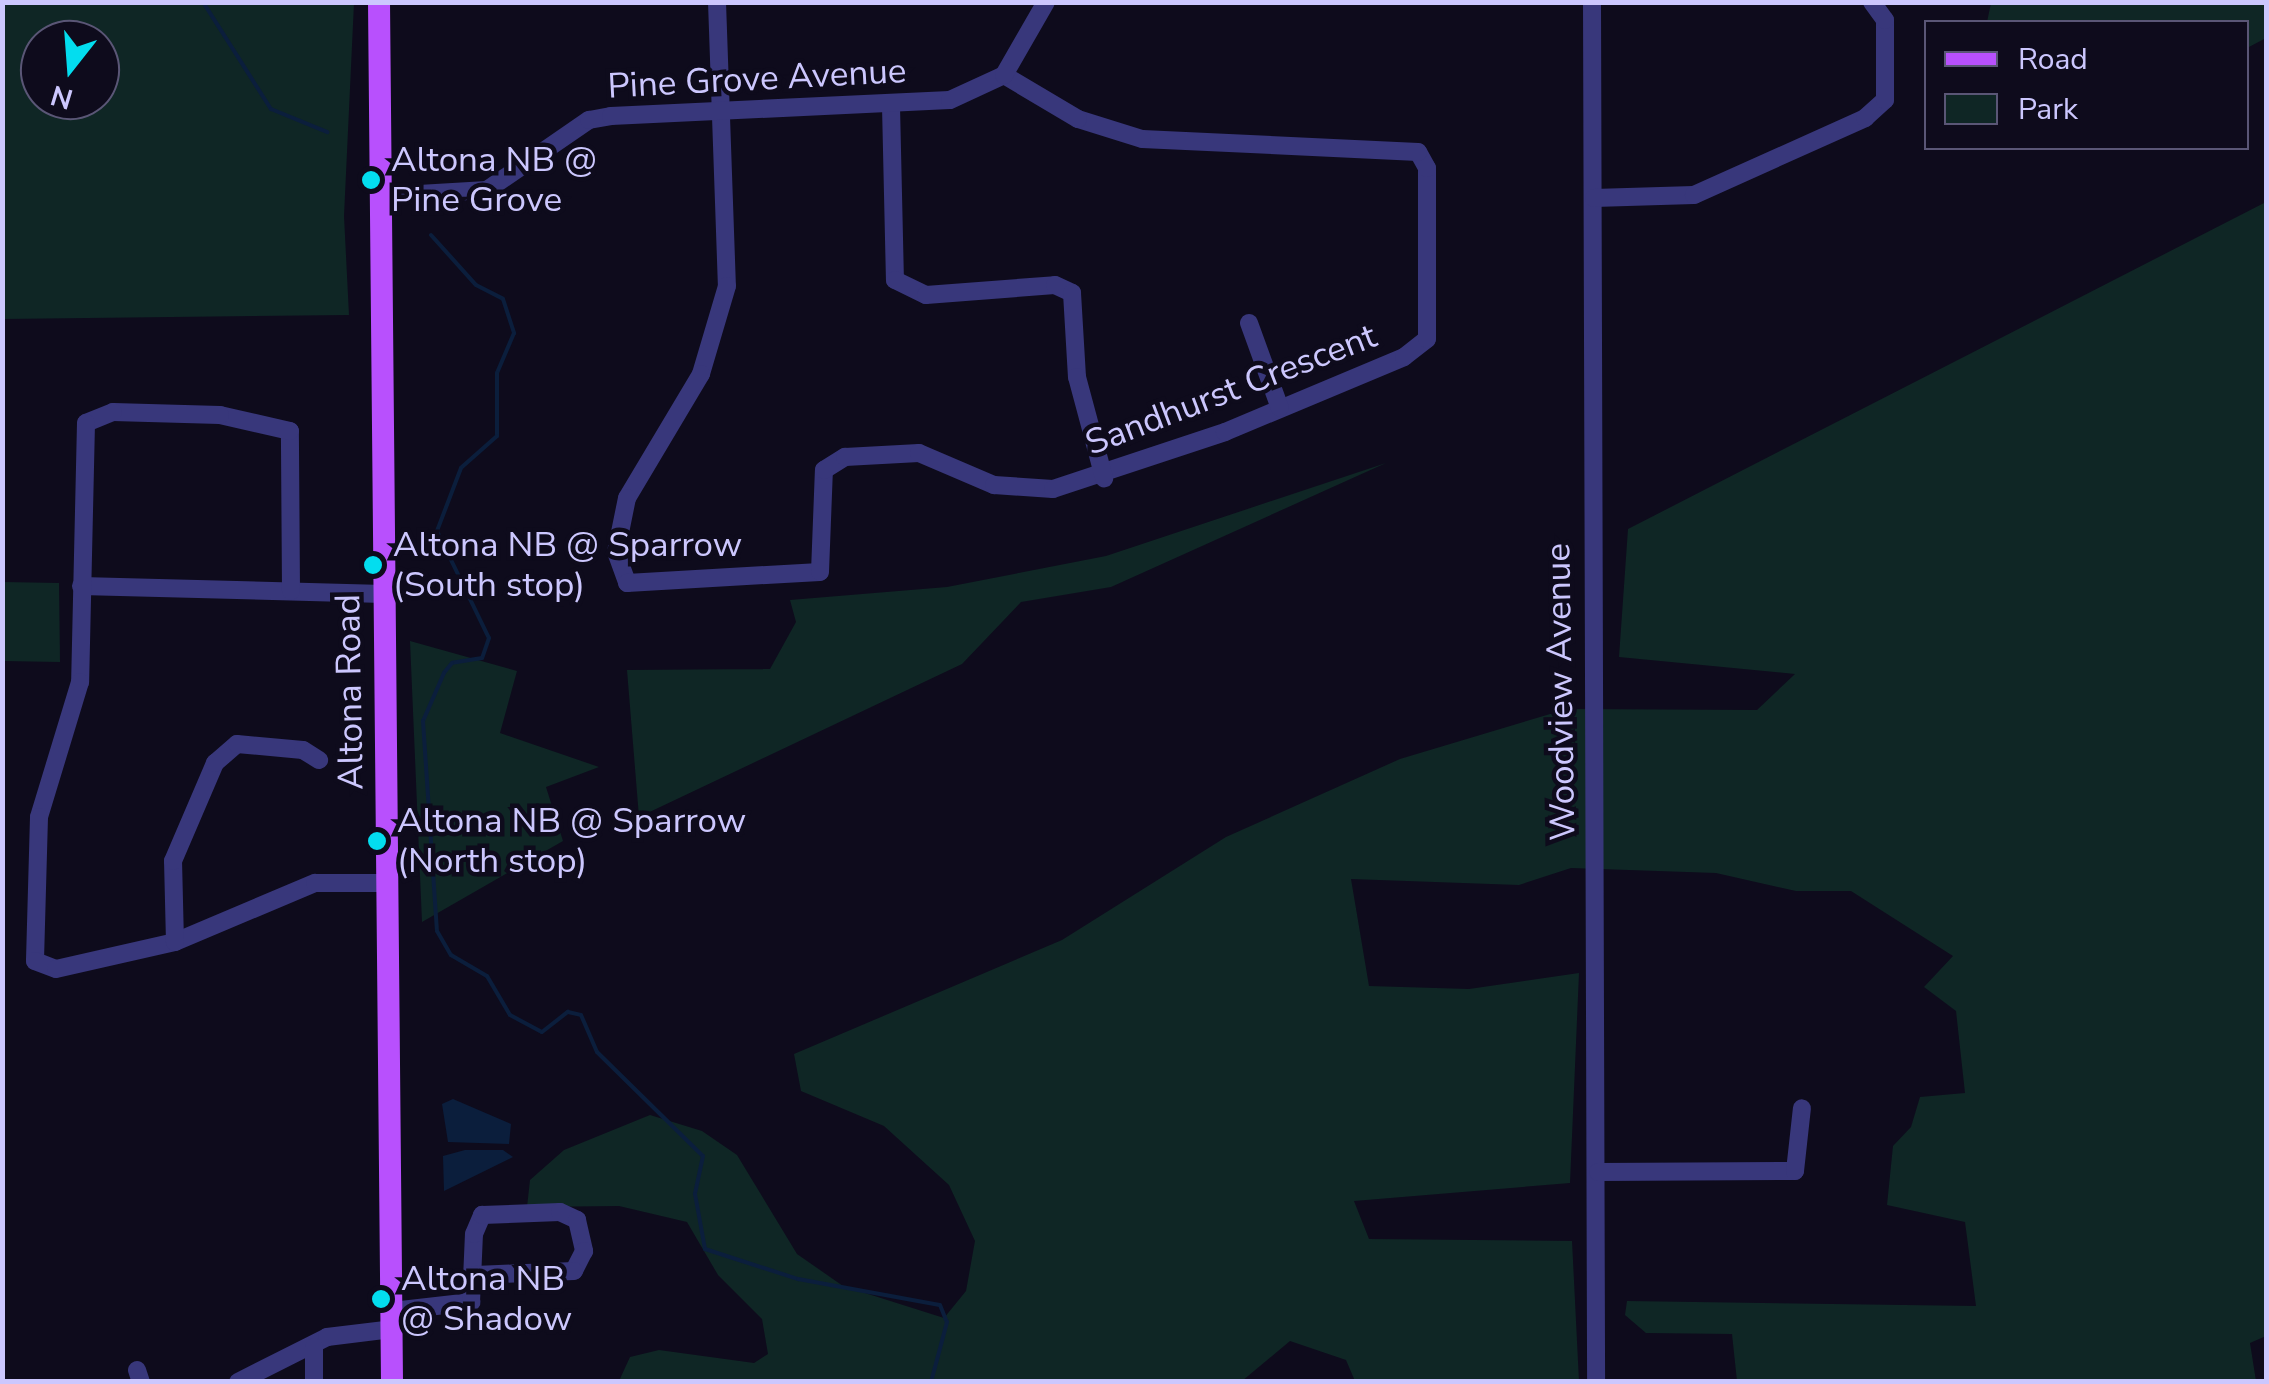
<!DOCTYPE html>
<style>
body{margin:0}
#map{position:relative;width:2269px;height:1384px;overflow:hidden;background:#0e0b1c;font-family:"Nunito Sans",sans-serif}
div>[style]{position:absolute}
.green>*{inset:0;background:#0f2625}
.water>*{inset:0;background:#0b1e3c}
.stream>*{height:4px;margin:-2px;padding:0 2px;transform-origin:2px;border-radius:2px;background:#0b1e3c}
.minor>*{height:18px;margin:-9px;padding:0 9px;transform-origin:9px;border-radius:9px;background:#38377b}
.major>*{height:22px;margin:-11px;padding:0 11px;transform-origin:11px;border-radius:11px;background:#b850fd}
.dots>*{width:28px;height:28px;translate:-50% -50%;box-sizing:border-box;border:5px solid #0e0b1c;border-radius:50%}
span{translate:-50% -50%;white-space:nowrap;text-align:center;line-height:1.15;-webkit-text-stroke:9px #0e0b1c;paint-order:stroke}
.street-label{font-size:35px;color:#ccc7fe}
.poi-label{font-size:35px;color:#ccc7fe}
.left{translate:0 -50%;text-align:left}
.frame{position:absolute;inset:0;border:5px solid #ccc7fe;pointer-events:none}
.legend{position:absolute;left:1924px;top:20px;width:325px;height:130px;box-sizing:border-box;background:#0e0b1c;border:2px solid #5a5676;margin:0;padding:12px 18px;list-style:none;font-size:30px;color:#ccc7fe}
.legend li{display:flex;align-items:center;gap:20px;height:50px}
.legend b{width:50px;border:2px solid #5a5676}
.north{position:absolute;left:20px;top:20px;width:100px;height:100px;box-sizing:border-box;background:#0e0b1c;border:2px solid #5a5676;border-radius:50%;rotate:197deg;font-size:28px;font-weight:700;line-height:40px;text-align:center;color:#ccc7fe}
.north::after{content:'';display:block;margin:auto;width:35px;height:45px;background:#03ddef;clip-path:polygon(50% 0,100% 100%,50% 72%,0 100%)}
</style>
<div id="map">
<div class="green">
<i style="clip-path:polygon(evenodd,2px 3px,354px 3px,344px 216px,349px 315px,3px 319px,2px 3px,100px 40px,100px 100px,40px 100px,40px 40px,100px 40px)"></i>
<i style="clip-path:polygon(1991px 3px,2266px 3px,2266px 38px,2247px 48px,2246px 22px,1987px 22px)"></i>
<i style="clip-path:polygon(2266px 202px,2266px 1336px,2250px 1343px,2256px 1381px,1737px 1381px,1732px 1334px,1646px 1333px,1625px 1315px,1627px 1301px,1976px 1306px,1965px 1222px,1887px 1205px,1893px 1146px,1911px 1127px,1920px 1097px,1965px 1093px,1956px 1011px,1924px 987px,1953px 956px,1851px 891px,1796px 891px,1716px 873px,1571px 868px,1519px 885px,1351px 879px,1369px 986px,1469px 989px,1579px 973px,1570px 1183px,1354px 1201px,1369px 1239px,1572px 1241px,1579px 1381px,1355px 1381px,1346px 1360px,1290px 1341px,1242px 1381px,619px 1381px,630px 1357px,659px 1350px,754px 1363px,768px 1354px,762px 1319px,718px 1275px,687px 1222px,619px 1206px,527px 1207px,530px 1180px,564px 1150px,650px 1115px,702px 1131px,737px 1155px,797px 1254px,843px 1286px,944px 1318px,966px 1291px,975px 1241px,949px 1185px,884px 1126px,801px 1091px,794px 1054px,1062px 940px,1226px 837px,1400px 759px,1567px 709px,1757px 710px,1795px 674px,1619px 657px,1628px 529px)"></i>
<i style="clip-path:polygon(1386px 463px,1111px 587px,1021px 602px,962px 664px,639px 817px,627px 670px,770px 669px,796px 622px,790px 600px,947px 587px,1106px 556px)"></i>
<i style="clip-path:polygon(3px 582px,59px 583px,60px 662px,3px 661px)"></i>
<i style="clip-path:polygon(410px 641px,517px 671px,500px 733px,599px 767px,546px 787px,563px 841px,422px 922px)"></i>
</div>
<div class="water">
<i style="clip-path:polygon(453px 1099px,511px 1124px,509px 1144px,448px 1142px,442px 1104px)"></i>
<i style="clip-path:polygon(465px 1150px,503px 1150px,513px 1157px,444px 1191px,443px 1156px)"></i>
</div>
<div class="stream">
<i style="left:203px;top:2px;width:127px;rotate:57.6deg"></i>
<i style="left:271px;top:109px;width:61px;rotate:22.3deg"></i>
<i style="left:431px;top:235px;width:67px;rotate:48deg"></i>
<i style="left:476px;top:285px;width:30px;rotate:27deg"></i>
<i style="left:503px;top:299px;width:36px;rotate:72deg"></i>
<i style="left:514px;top:333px;width:43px;rotate:113deg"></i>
<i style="left:497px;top:373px;width:63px;rotate:90deg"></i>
<i style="left:497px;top:436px;width:48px;rotate:138.4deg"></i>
<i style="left:461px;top:468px;width:67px;rotate:110.9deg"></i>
<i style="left:437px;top:531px;width:119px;rotate:64.1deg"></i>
<i style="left:489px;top:638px;width:21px;rotate:109deg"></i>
<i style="left:482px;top:658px;width:30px;rotate:171deg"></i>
<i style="left:452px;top:663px;width:13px;rotate:129deg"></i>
<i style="left:444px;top:673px;width:52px;rotate:113.6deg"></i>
<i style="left:423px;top:721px;width:210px;rotate:86.2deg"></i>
<i style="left:437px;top:931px;width:28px;rotate:60deg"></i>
<i style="left:451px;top:955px;width:42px;rotate:30.3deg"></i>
<i style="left:487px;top:976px;width:45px;rotate:59.5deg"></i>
<i style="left:510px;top:1015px;width:36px;rotate:28deg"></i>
<i style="left:542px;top:1032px;width:33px;rotate:-38deg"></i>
<i style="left:568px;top:1012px;width:13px;rotate:13deg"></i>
<i style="left:581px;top:1015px;width:40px;rotate:66.6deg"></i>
<i style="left:597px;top:1052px;width:148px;rotate:44.5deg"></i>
<i style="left:703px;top:1156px;width:39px;rotate:102deg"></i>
<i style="left:695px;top:1194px;width:56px;rotate:79.7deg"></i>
<i style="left:705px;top:1249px;width:98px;rotate:17.9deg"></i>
<i style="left:798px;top:1279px;width:144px;rotate:10.4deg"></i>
<i style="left:940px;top:1305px;width:18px;rotate:68deg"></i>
<i style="left:947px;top:1322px;width:62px;rotate:104.9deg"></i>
</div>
<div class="minor">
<i style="left:717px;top:2px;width:284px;rotate:88deg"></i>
<i style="left:727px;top:286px;width:92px;rotate:106.5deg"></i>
<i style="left:701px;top:374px;width:144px;rotate:120.8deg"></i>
<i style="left:627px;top:498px;width:55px;rotate:101.5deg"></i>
<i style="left:616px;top:552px;width:33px;rotate:70deg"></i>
<i style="left:627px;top:583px;width:193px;rotate:-3.3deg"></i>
<i style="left:820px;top:572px;width:102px;rotate:-87.8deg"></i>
<i style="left:824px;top:470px;width:25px;rotate:-32deg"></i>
<i style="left:845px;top:457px;width:74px;rotate:-3.1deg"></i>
<i style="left:919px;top:453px;width:82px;rotate:23.1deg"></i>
<i style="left:994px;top:485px;width:59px;rotate:3.9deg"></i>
<i style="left:1053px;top:489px;width:181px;rotate:-18.3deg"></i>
<i style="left:1225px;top:432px;width:194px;rotate:-22.7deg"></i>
<i style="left:1404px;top:357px;width:29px;rotate:-38deg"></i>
<i style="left:1427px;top:339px;width:171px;rotate:-90deg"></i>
<i style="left:1427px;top:168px;width:18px;rotate:-119deg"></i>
<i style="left:1418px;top:152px;width:276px;rotate:-177.3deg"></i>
<i style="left:1142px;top:139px;width:67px;rotate:-162.6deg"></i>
<i style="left:1078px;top:119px;width:86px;rotate:-149.3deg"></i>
<i style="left:1592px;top:2px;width:1380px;rotate:89.83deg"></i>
<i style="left:891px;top:106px;width:174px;rotate:88.7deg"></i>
<i style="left:895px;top:280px;width:34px;rotate:26deg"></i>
<i style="left:926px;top:295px;width:129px;rotate:-4.4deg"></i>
<i style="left:1055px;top:285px;width:19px;rotate:25deg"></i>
<i style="left:1072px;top:293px;width:84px;rotate:86.6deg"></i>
<i style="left:1077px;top:377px;width:105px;rotate:75deg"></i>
<i style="left:385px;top:196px;width:102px;rotate:-3.4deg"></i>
<i style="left:487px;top:190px;width:124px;rotate:-34.5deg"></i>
<i style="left:589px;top:120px;width:22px;rotate:-10deg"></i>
<i style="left:611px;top:116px;width:339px;rotate:-2.7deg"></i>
<i style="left:950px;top:100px;width:60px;rotate:-24.8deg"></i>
<i style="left:1004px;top:75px;width:84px;rotate:-60.1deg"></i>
<i style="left:1594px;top:198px;width:100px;rotate:-1.7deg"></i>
<i style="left:1694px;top:195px;width:188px;rotate:-24.2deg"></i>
<i style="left:1865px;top:118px;width:27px;rotate:-42deg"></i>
<i style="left:1885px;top:100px;width:80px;rotate:-90deg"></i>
<i style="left:1885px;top:20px;width:22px;rotate:-126deg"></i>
<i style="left:1249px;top:323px;width:90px;rotate:70deg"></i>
<i style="left:81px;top:586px;width:303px;rotate:1.5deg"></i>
<i style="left:291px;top:591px;width:160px;rotate:-90.4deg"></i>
<i style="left:290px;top:431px;width:72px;rotate:-167.1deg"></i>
<i style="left:220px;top:415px;width:107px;rotate:-178.4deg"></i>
<i style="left:113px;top:412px;width:29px;rotate:158deg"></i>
<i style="left:86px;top:423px;width:259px;rotate:91.3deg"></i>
<i style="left:80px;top:682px;width:141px;rotate:106.9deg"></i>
<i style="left:39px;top:817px;width:144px;rotate:91.6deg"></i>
<i style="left:35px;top:961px;width:22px;rotate:21deg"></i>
<i style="left:56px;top:969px;width:122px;rotate:-12.8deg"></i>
<i style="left:175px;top:942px;width:152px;rotate:-22.9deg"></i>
<i style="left:315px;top:883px;width:72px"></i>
<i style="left:175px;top:942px;width:81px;rotate:-91.4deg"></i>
<i style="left:173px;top:861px;width:107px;rotate:-66.8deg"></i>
<i style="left:215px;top:763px;width:29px;rotate:-41deg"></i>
<i style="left:237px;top:744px;width:66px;rotate:5.2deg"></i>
<i style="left:303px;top:750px;width:19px;rotate:32deg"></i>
<i style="left:1598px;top:1172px;width:197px;rotate:-0.3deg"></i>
<i style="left:1795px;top:1171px;width:63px;rotate:-83.7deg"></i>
<i style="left:392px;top:1311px;width:80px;rotate:-6.5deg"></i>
<i style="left:471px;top:1302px;width:68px;rotate:-87.5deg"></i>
<i style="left:474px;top:1234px;width:21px;rotate:-67deg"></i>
<i style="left:482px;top:1215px;width:78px;rotate:-2.2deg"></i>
<i style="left:560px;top:1212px;width:19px;rotate:25deg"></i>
<i style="left:577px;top:1220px;width:32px;rotate:77deg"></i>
<i style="left:584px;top:1251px;width:22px;rotate:117deg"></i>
<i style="left:574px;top:1271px;width:99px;rotate:177.7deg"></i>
<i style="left:137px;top:1370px;width:13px;rotate:72deg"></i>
<i style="left:238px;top:1382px;width:100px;rotate:-26.8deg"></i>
<i style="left:327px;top:1337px;width:65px;rotate:-7deg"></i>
<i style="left:314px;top:1382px;width:35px;rotate:-90deg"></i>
</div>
<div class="major">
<i style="left:379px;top:2px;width:1380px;rotate:89.46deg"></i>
</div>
<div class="dots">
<i style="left:371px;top:180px;background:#03ddef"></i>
<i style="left:373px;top:565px;background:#03ddef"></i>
<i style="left:377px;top:841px;background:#03ddef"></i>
<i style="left:381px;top:1299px;background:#03ddef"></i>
</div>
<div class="street-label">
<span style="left:757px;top:79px;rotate:-3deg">Pine Grove Avenue</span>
<span style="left:1231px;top:390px;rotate:-21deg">Sandhurst Crescent</span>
<span style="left:350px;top:692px;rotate:-91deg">Altona Road</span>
<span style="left:1561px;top:692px;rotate:-91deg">Woodview Avenue</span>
</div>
<div class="poi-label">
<span class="left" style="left:391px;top:180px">Altona NB @<br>Pine Grove</span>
<span class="left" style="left:393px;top:565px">Altona NB @ Sparrow<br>(South stop)</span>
<span class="left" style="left:397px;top:841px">Altona NB @ Sparrow<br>(North stop)</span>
<span class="left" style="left:401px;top:1299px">Altona NB<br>@ Shadow</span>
</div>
<div class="frame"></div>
<ul class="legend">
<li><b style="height:12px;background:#b850fd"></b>Road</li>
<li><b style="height:28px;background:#0f2625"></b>Park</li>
</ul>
<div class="north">N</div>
</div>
